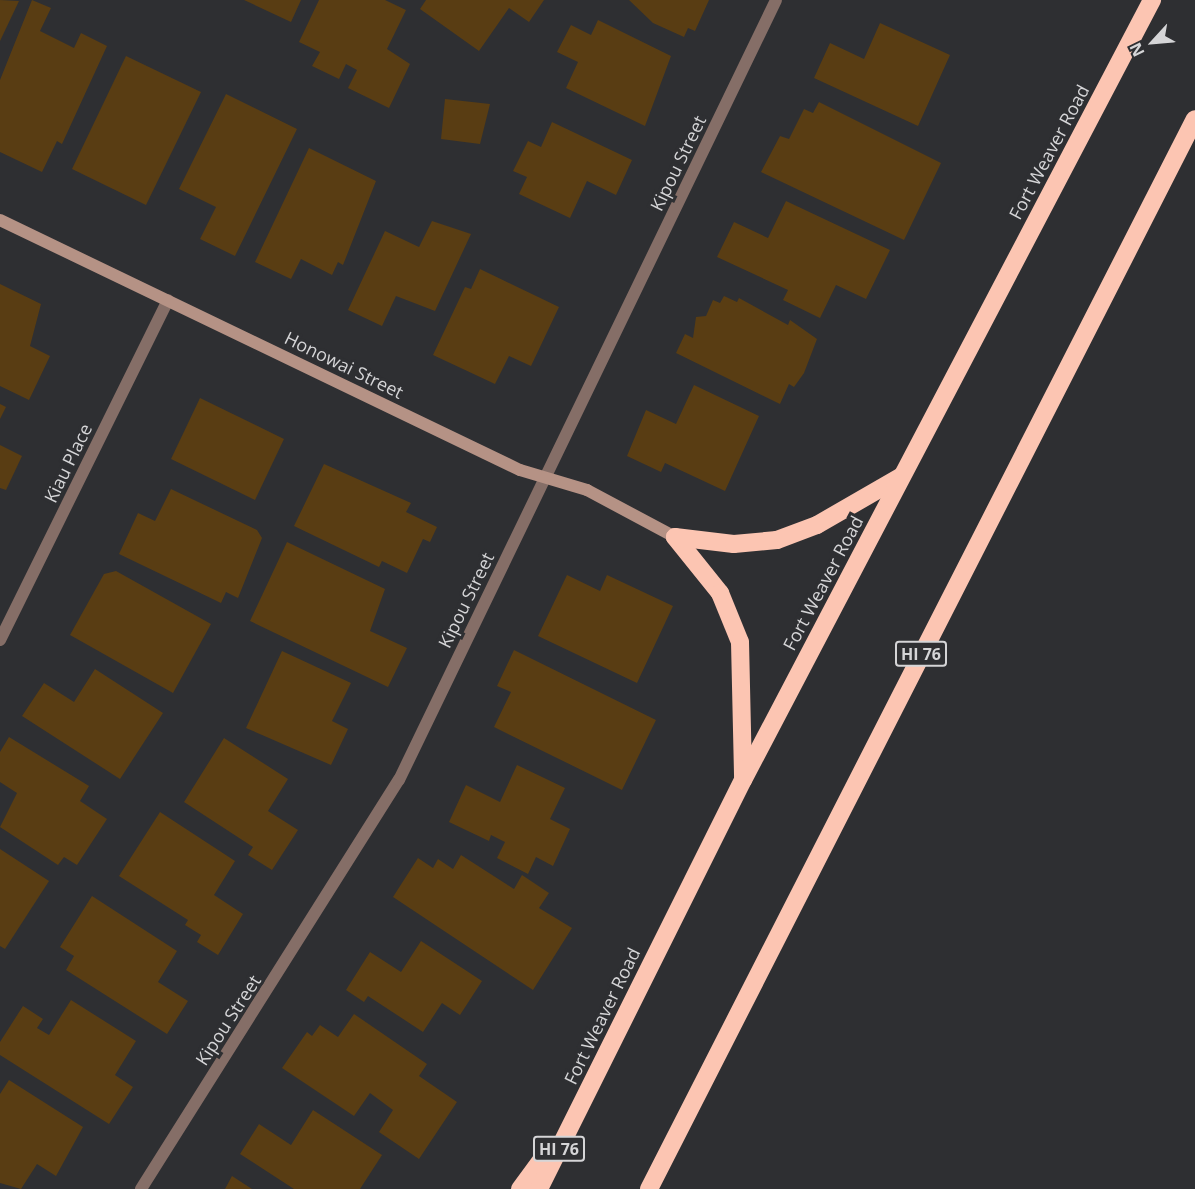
<!DOCTYPE html>
<style>
body{margin:0}
#map{position:relative;width:1195px;height:1189px;overflow:hidden;background:#2e2f32;font-family:"Open Sans",sans-serif}
div>[style]{position:absolute}
.building>*{inset:0;background:#593d13}
.street>*{height:12px;margin:-6px;padding:0 6px;transform-origin:6px;border-radius:6px;background:#856e67}
.secondary>*{height:12px;margin:-6px;padding:0 6px;transform-origin:6px;border-radius:6px;background:#b59285}
.highway>*{height:18px;margin:-9px;padding:0 9px;transform-origin:9px;border-radius:9px;background:#fcc5b2}
span{translate:-50% -50%;white-space:nowrap;text-align:center;line-height:1.15;-webkit-text-stroke:6px #2e2f32;paint-order:stroke}
.shield-label span{padding:2px 4px;background:#2e2f32;border:2px solid;border-radius:4px;-webkit-text-stroke-width:0}
.shield-label{font-size:16px;color:#d5d5d7;font-weight:700}
.street-label{font-size:18px;color:#d5d5d7}
.north{position:absolute;left:1123px;top:12px;width:60px;height:60px;-webkit-text-stroke:4px #2e2f32;paint-order:stroke;rotate:244deg;font-size:16px;font-weight:700;line-height:24px;text-align:center;color:#d5d5d7}
.north::after{content:'';display:block;margin:auto;width:21px;height:27px;background:#d5d5d7;clip-path:polygon(50% 0,100% 100%,50% 72%,0 100%)}
</style>
<div id="map">
<div class="building">
<i style="clip-path:polygon(0 0,19px 1px,0 41px)"></i>
<i style="clip-path:polygon(32px 0,51px 8px,40px 31px,74px 48px,81px 33px,107px 46px,62px 144px,57px 141px,42px 172px,0 152px,0 80px)"></i>
<i style="clip-path:polygon(244px 0,301px 0,291px 22px)"></i>
<i style="clip-path:polygon(319px 0,385px 0,406px 10px,387px 49px,410px 64px,389px 108px,348px 88px,357px 70px,346px 64px,339px 79px,312px 66px,320px 52px,299px 42px)"></i>
<i style="clip-path:polygon(426px 0,544px 0,529px 22px,509px 8px,479px 51px,420px 9px)"></i>
<i style="clip-path:polygon(629px 0,709px 0,695px 31px,688px 28px,684px 37px,653px 23px)"></i>
<i style="clip-path:polygon(598px 20px,671px 56px,645px 126px,566px 88px,578px 62px,557px 52px,571px 25px,591px 35px)"></i>
<i style="clip-path:polygon(880px 23px,950px 55px,918px 126px,814px 78px,830px 43px,864px 59px)"></i>
<i style="clip-path:polygon(126px 56px,201px 92px,146px 205px,72px 169px)"></i>
<i style="clip-path:polygon(226px 94px,297px 129px,235px 256px,200px 239px,216px 207px,179px 189px)"></i>
<i style="clip-path:polygon(445px 99px,490px 104px,480px 144px,441px 139px)"></i>
<i style="clip-path:polygon(819px 102px,941px 163px,904px 240px,761px 172px,780px 136px,789px 139px,804px 109px,813px 113px)"></i>
<i style="clip-path:polygon(552px 122px,632px 160px,616px 195px,587px 181px,570px 218px,519px 194px,527px 177px,513px 171px,528px 141px,541px 147px)"></i>
<i style="clip-path:polygon(309px 148px,376px 181px,343px 265px,338px 262px,332px 275px,301px 259px,291px 279px,255px 262px)"></i>
<i style="clip-path:polygon(786px 201px,890px 250px,866px 299px,836px 285px,820px 318px,783px 300px,788px 290px,717px 257px,734px 222px,768px 238px)"></i>
<i style="clip-path:polygon(432px 221px,471px 234px,435px 311px,396px 296px,382px 326px,348px 310px,385px 231px,419px 247px)"></i>
<i style="clip-path:polygon(480px 269px,559px 307px,531px 366px,509px 356px,495px 384px,433px 355px,465px 287px,471px 289px)"></i>
<i style="clip-path:polygon(0 284px,41px 304px,30px 346px,50px 356px,29px 400px,0 386px)"></i>
<i style="clip-path:polygon(724px 296px,737px 302px,739px 298px,788px 325px,790px 320px,817px 339px,804px 373px,794px 387px,789px 384px,780px 404px,676px 353px,685px 334px,693px 338px,696px 317px,706px 316px,713px 300px,720px 303px)"></i>
<i style="clip-path:polygon(694px 385px,759px 416px,725px 491px,665px 463px,661px 472px,627px 456px,646px 410px,676px 424px)"></i>
<i style="clip-path:polygon(200px 398px,284px 439px,255px 500px,171px 459px)"></i>
<i style="clip-path:polygon(0 404px,6px 407px,0 419px)"></i>
<i style="clip-path:polygon(0 445px,22px 456px,6px 490px,0 488px)"></i>
<i style="clip-path:polygon(324px 464px,411px 503px,406px 512px,437px 527px,430px 542px,423px 539px,407px 573px,382px 561px,379px 567px,294px 526px)"></i>
<i style="clip-path:polygon(171px 489px,257px 530px,262px 538px,238px 598px,226px 592px,221px 603px,119px 554px,138px 513px,155px 521px)"></i>
<i style="clip-path:polygon(287px 542px,385px 589px,370px 631px,407px 648px,388px 687px,250px 621px)"></i>
<i style="clip-path:polygon(116px 571px,211px 624px,173px 693px,70px 635px,104px 574px)"></i>
<i style="clip-path:polygon(567px 575px,600px 591px,607px 575px,673px 606px,637px 683px,538px 636px)"></i>
<i style="clip-path:polygon(514px 650px,656px 720px,622px 790px,494px 727px,511px 692px,497px 686px)"></i>
<i style="clip-path:polygon(282px 651px,351px 683px,332px 721px,348px 729px,331px 765px,246px 728px)"></i>
<i style="clip-path:polygon(95px 669px,163px 713px,120px 779px,22px 716px,44px 683px,74px 702px)"></i>
<i style="clip-path:polygon(9px 737px,89px 786px,80px 801px,107px 819px,77px 865px,64px 857px,58px 865px,0 827px,17px 793px,0 782px,0 752px)"></i>
<i style="clip-path:polygon(224px 738px,288px 779px,268px 811px,298px 830px,272px 870px,248px 855px,253px 847px,184px 802px)"></i>
<i style="clip-path:polygon(517px 765px,565px 788px,550px 819px,570px 829px,553px 866px,536px 857px,528px 874px,497px 858px,505px 842px,491px 835px,489px 841px,449px 822px,466px 785px,500px 802px)"></i>
<i style="clip-path:polygon(160px 812px,235px 861px,214px 895px,243px 914px,218px 955px,197px 942px,201px 935px,185px 925px,188px 920px,119px 876px)"></i>
<i style="clip-path:polygon(0 849px,49px 881px,5px 949px,0 946px)"></i>
<i style="clip-path:polygon(461px 855px,514px 889px,522px 875px,549px 893px,539px 908px,572px 928px,533px 990px,393px 897px,418px 858px,433px 868px,438px 859px,453px 869px)"></i>
<i style="clip-path:polygon(92px 896px,177px 951px,158px 982px,188px 1001px,167px 1034px,66px 970px,74px 956px,60px 947px)"></i>
<i style="clip-path:polygon(421px 941px,482px 981px,460px 1015px,442px 1003px,423px 1032px,368px 996px,364px 1002px,346px 990px,370px 952px,401px 972px)"></i>
<i style="clip-path:polygon(71px 1000px,136px 1041px,115px 1075px,133px 1087px,109px 1124px,0 1055px,0 1042px,23px 1006px,43px 1019px,37px 1028px,49px 1035px)"></i>
<i style="clip-path:polygon(354px 1014px,427px 1064px,419px 1076px,457px 1102px,419px 1159px,379px 1132px,393px 1110px,370px 1093px,354px 1116px,282px 1068px,307px 1032px,312px 1036px,320px 1025px,338px 1037px)"></i>
<i style="clip-path:polygon(9px 1080px,83px 1127px,56px 1176px,37px 1164px,21px 1189px,0 1183px,0 1094px)"></i>
<i style="clip-path:polygon(313px 1110px,382px 1155px,360px 1189px,294px 1189px,240px 1154px,259px 1124px,291px 1145px)"></i>
<i style="clip-path:polygon(232px 1176px,252px 1189px,225px 1189px)"></i>
</div>
<div class="street">
<i style="left:0;top:640px;width:379px;rotate:-63.7deg"></i>
<i style="left:141px;top:1189px;width:484px;rotate:-57.8deg"></i>
<i style="left:399px;top:780px;width:866px;rotate:-64.2deg"></i>
</div>
<div class="secondary">
<i style="left:0;top:220px;width:577px;rotate:25.68deg"></i>
<i style="left:520px;top:470px;width:70px;rotate:16.6deg"></i>
<i style="left:587px;top:490px;width:100px;rotate:28.1deg"></i>
</div>
<div class="highway">
<i style="left:675px;top:537px;width:72px;rotate:51.2deg"></i>
<i style="left:720px;top:593px;width:53px;rotate:67.8deg"></i>
<i style="left:740px;top:642px;width:137px;rotate:88.7deg"></i>
<i style="left:675px;top:537px;width:59px;rotate:6.8deg"></i>
<i style="left:734px;top:544px;width:43px;rotate:-5.3deg"></i>
<i style="left:777px;top:540px;width:43px;rotate:-20.6deg"></i>
<i style="left:817px;top:525px;width:98px;rotate:-30deg"></i>
<i style="left:520px;top:1189px;width:47px;rotate:-53.6deg"></i>
<i style="left:539px;top:1189px;width:457px;rotate:-63.5deg"></i>
<i style="left:743px;top:780px;width:881px;rotate:-62.33deg"></i>
<i style="left:649px;top:1189px;width:1201px;rotate:-62.97deg"></i>
</div>
<div class="shield-label">
<span style="left:921px;top:654px">HI 76</span>
<span style="left:559px;top:1149px">HI 76</span>
</div>
<div class="street-label">
<span style="left:1049px;top:152px;rotate:-62deg">Fort Weaver Road</span>
<span style="left:678px;top:163px;rotate:-64deg">Kipou Street</span>
<span style="left:344px;top:365px;rotate:26deg">Honowai Street</span>
<span style="left:68px;top:463px;rotate:-64deg">Kiau Place</span>
<span style="left:823px;top:583px;rotate:-62deg">Fort Weaver Road</span>
<span style="left:466px;top:600px;rotate:-64deg">Kipou Street</span>
<span style="left:602px;top:1016px;rotate:-64deg">Fort Weaver Road</span>
<span style="left:228px;top:1020px;rotate:-57deg">Kipou Street</span>
</div>
<div class="north">N</div>
</div>
